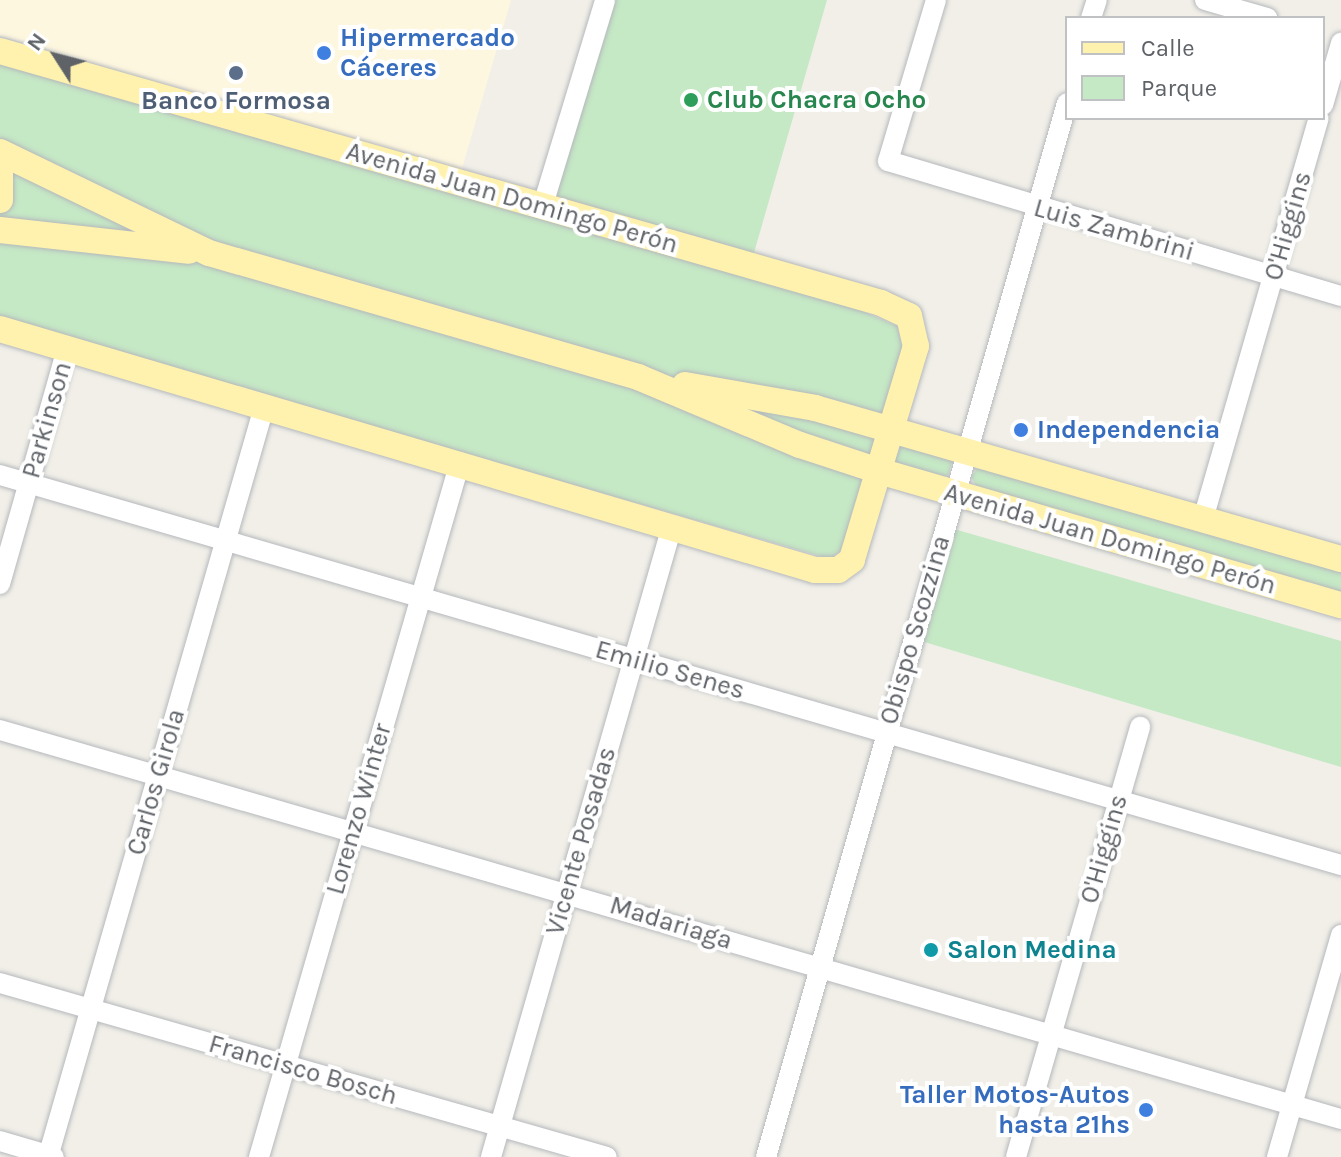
<!DOCTYPE html>
<meta charset="utf-8">
<style>
body{margin:0}
#map{position:relative;width:1341px;height:1157px;overflow:hidden;background:#f1efe8;font-family:Karla,sans-serif}
div>[style]{position:absolute}
.commercial>*{inset:0;background:#fef7e0}
.green>*{inset:0;background:#c5e8c5}
.roads{filter:drop-shadow(0 0 2px #b5b8bc) drop-shadow(0 0 2px #b5b8bc)}
.minor>*{height:20px;margin:-10px;padding:0 10px;transform-origin:10px;border-radius:10px;background:#fff}
.major>*{height:26px;margin:-13px;padding:0 13px;transform-origin:13px;border-radius:13px;background:#fff2af}
.dots>*{width:22px;height:22px;translate:-50% -50%;box-sizing:border-box;border:4px solid #fff;border-radius:50%}
span{translate:-50% -50%;white-space:nowrap;text-align:center;line-height:1.15;-webkit-text-stroke:8px #fff;paint-order:stroke}
.shop-label{font-size:26px;color:#366cbe;font-weight:700}
.left{translate:0 -50%;text-align:left}
.right{translate:-100% -50%;text-align:right}
.leisure-label{font-size:26px;color:#27864d;font-weight:700}
.service-label{font-size:26px;color:#4e5e75;font-weight:700}
.street-label{font-size:26px;color:#5f6368}
.culture-label{font-size:26px;color:#0d838f;font-weight:700}
.legend{position:absolute;left:1065px;top:16px;width:260px;height:104px;box-sizing:border-box;background:#fff;border:2px solid #bfc1c3;margin:0;padding:10px 14px;list-style:none;font-size:24px;color:#5f6368}
.legend li{display:flex;align-items:center;gap:16px;height:40px}
.legend b{width:40px;border:2px solid #bfc1c3}
.north{position:absolute;left:16px;top:16px;width:80px;height:80px;-webkit-text-stroke:6px #fff;paint-order:stroke;rotate:306deg;font-size:22px;font-weight:700;line-height:32px;text-align:center;color:#5f6368}
.north::after{content:'';display:block;margin:auto;width:28px;height:36px;background:#5f6368;clip-path:polygon(50% 0,100% 100%,50% 72%,0 100%)}
</style>
<div id="map">
<div class="commercial">
<i style="clip-path:polygon(0 0,511px 0,461px 172px,0 36px)"></i>
</div>
<div class="green">
<i style="clip-path:polygon(612px 0,827px 0,753px 256px,554px 200px)"></i>
<i style="clip-path:polygon(0 63px,860px 310px,897px 326px,903px 349px,845px 547px,830px 559px,0 319px)"></i>
<i style="clip-path:polygon(894px 442px,952px 461px,949px 474px,942px 478px,891px 463px)"></i>
<i style="clip-path:polygon(979px 466px,1341px 566px,1341px 595px,978px 489px,971px 477px)"></i>
<i style="clip-path:polygon(954px 529px,1341px 641px,1341px 767px,921px 641px)"></i>
</div>
<div class="roads">
<div class="minor">
<i style="left:936px;top:0;width:168px;rotate:106.6deg"></i>
<i style="left:888px;top:161px;width:473px;rotate:16.6deg"></i>
<i style="left:1205px;top:0;width:65px;rotate:16.2deg"></i>
<i style="left:1091px;top:18px;width:19px;rotate:-72deg"></i>
<i style="left:1323px;top:105px;width:65px;rotate:-73.8deg"></i>
<i style="left:542px;top:208px;width:217px;rotate:-73.1deg"></i>
<i style="left:0;top:475px;width:1397px;rotate:16.22deg"></i>
<i style="left:1203px;top:519px;width:417px;rotate:-73.9deg"></i>
<i style="left:0;top:584px;width:244px;rotate:-74.1deg"></i>
<i style="left:0;top:730px;width:1396px;rotate:16.18deg"></i>
<i style="left:0;top:983px;width:631px;rotate:16deg"></i>
<i style="left:0;top:1141px;width:56px;rotate:16.5deg"></i>
<i style="left:48px;top:1157px;width:780px;rotate:-73.93deg"></i>
<i style="left:259px;top:1157px;width:723px;rotate:-73.87deg"></i>
<i style="left:491px;top:1157px;width:656px;rotate:-73.99deg"></i>
<i style="left:766px;top:1157px;width:1096px;rotate:-74.06deg"></i>
<i style="left:1016px;top:1157px;width:448px;rotate:-73.9deg"></i>
<i style="left:1277px;top:1157px;width:231px;rotate:-73.9deg"></i>
</div>
<div class="major">
<i style="left:0;top:51px;width:916px;rotate:15.96deg"></i>
<i style="left:881px;top:303px;width:31px;rotate:25deg"></i>
<i style="left:909px;top:316px;width:31px;rotate:77deg"></i>
<i style="left:916px;top:346px;width:223px;rotate:106.7deg"></i>
<i style="left:852px;top:560px;width:17px;rotate:144deg"></i>
<i style="left:838px;top:570px;width:23px;rotate:180deg"></i>
<i style="left:815px;top:570px;width:850px;rotate:-163.53deg"></i>
<i style="left:0;top:152px;width:232px;rotate:25.8deg"></i>
<i style="left:209px;top:253px;width:447px;rotate:16.1deg"></i>
<i style="left:638px;top:377px;width:176px;rotate:22.8deg"></i>
<i style="left:800px;top:445px;width:83px;rotate:18.2deg"></i>
<i style="left:879px;top:471px;width:481px;rotate:16.2deg"></i>
<i style="left:0;top:164px;width:36px;rotate:90deg"></i>
<i style="left:0;top:230px;width:190px;rotate:6.3deg"></i>
<i style="left:685px;top:385px;width:132px;rotate:10deg"></i>
<i style="left:815px;top:408px;width:547px;rotate:16.02deg"></i>
</div>
</div>
<div class="dots">
<i style="left:324px;top:53px;background:#3f7fe0"></i>
<i style="left:236px;top:73px;background:#5c6f8a"></i>
<i style="left:691px;top:100px;background:#2e9e5b"></i>
<i style="left:1021px;top:430px;background:#3f7fe0"></i>
<i style="left:931px;top:950px;background:#0f9aa8"></i>
<i style="left:1146px;top:1110px;background:#3f7fe0"></i>
</div>
<div class="shop-label">
<span class="left" style="left:340px;top:53px">Hipermercado<br>Cáceres</span>
<span class="left" style="left:1037px;top:430px">Independencia</span>
<span class="right" style="left:1130px;top:1110px">Taller Motos-Autos<br>hasta 21hs</span>
</div>
<div class="leisure-label">
<span class="left" style="left:707px;top:100px">Club Chacra Ocho</span>
</div>
<div class="service-label">
<span style="left:236px;top:101px">Banco Formosa</span>
</div>
<div class="street-label">
<span style="left:512px;top:198px;rotate:16deg">Avenida Juan Domingo Perón</span>
<span style="left:1288px;top:226px;rotate:-74deg">O'Higgins</span>
<span style="left:1114px;top:230px;rotate:16deg">Luis Zambrini</span>
<span style="left:47px;top:420px;rotate:-74deg">Parkinson</span>
<span style="left:1110px;top:539px;rotate:16deg">Avenida Juan Domingo Perón</span>
<span style="left:915px;top:630px;rotate:-74deg">Obispo Scozzina</span>
<span style="left:670px;top:670px;rotate:16deg">Emilio Senes</span>
<span style="left:156px;top:782px;rotate:-74deg">Carlos Girola</span>
<span style="left:359px;top:809px;rotate:-74deg">Lorenzo Winter</span>
<span style="left:581px;top:841px;rotate:-74deg">Vicente Posadas</span>
<span style="left:1104px;top:849px;rotate:-74deg">O'Higgins</span>
<span style="left:671px;top:923px;rotate:17deg">Madariaga</span>
<span style="left:303px;top:1070px;rotate:16deg">Francisco Bosch</span>
</div>
<div class="culture-label">
<span class="left" style="left:947px;top:950px">Salon Medina</span>
</div>
<ul class="legend">
<li><b style="height:10px;background:#fff2af"></b>Calle</li>
<li><b style="height:22px;background:#c5e8c5"></b>Parque</li>
</ul>
<div class="north">N</div>
</div>
